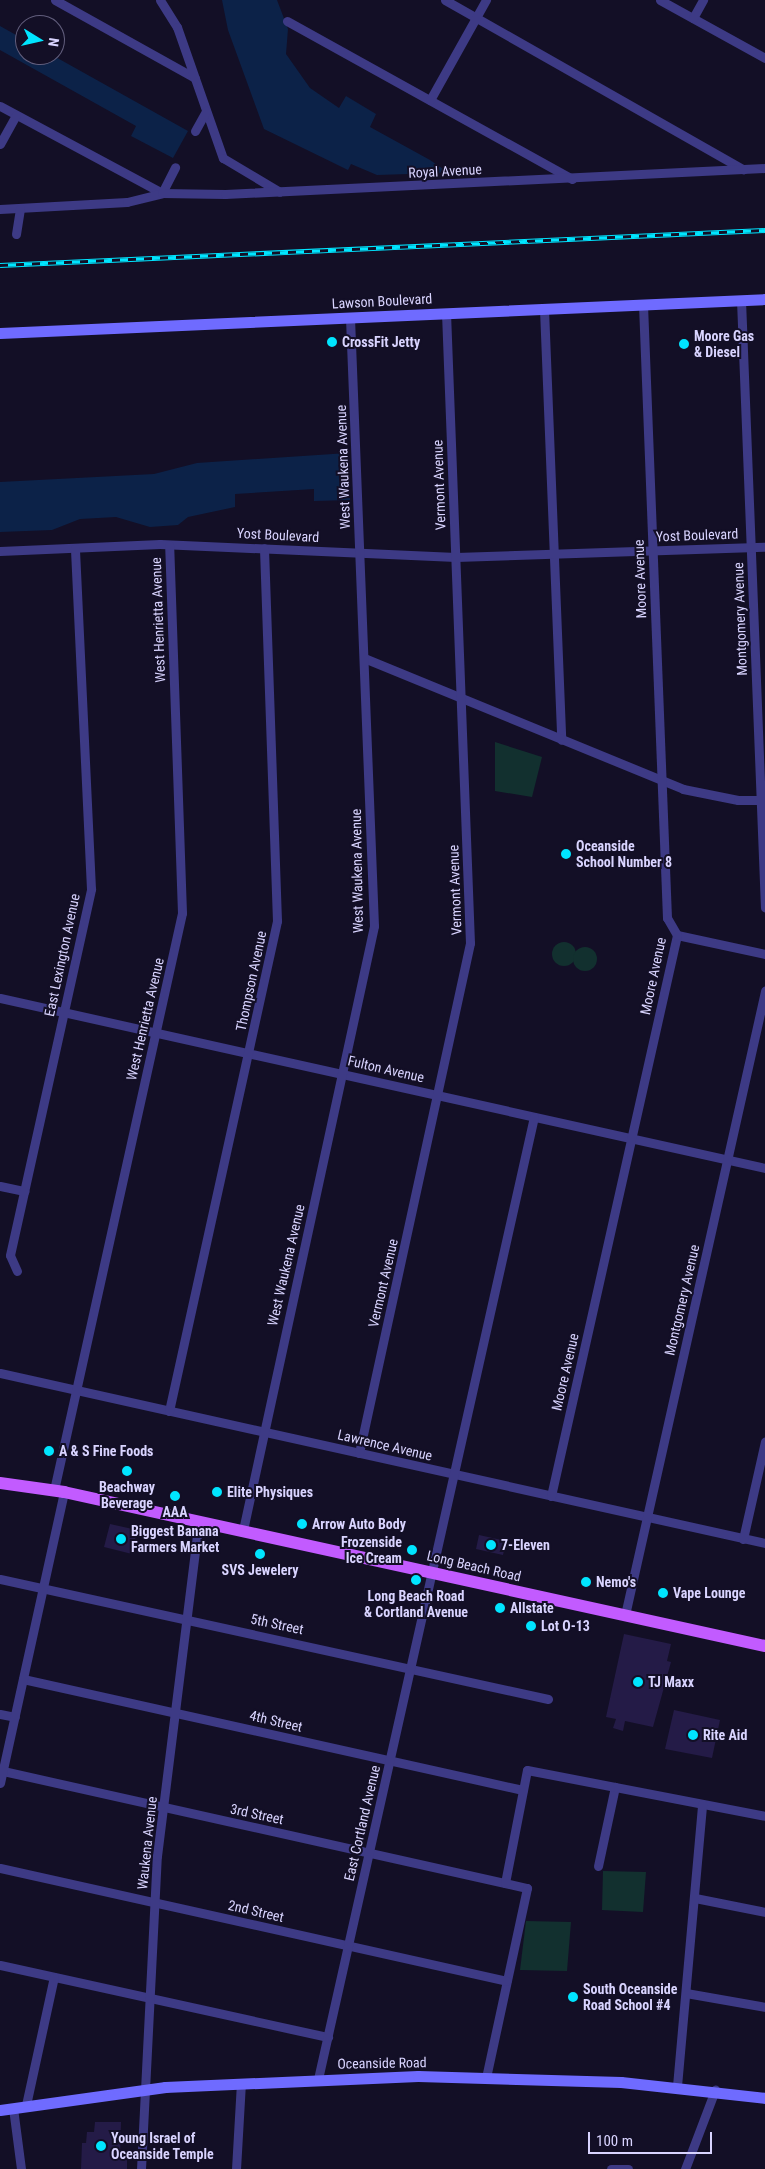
<!DOCTYPE html>
<style>
body{margin:0}
#map{position:relative;width:765px;height:2169px;overflow:hidden;background:#130f26;font-family:"Roboto Condensed",sans-serif}
div>[style]{position:absolute}
.green>*{inset:0;background:#12302f}
.round{border-radius:50%}
.water>*{inset:0;background:#0c2248}
.building>*{inset:0;background:#241b47}
.street>*{height:9px;margin:-4.5px;padding:0 4.5px;transform-origin:4.5px;border-radius:4.5px;background:#3d3a85}
.secondary>*{height:11px;margin:-5.5px;padding:0 5.5px;transform-origin:5.5px;border-radius:5.5px;background:#6f6bff}
.primary>*{height:12px;margin:-6px;padding:0 6px;transform-origin:6px;border-radius:6px;background:#c25bff}
.rail>*{height:4.5px;margin-top:-2.25px;transform-origin:0;background:repeating-linear-gradient(90deg,#130f26 0 8px,#00e5ff 0 16px);box-sizing:border-box;border-block:1px solid #00e5ff}
.dots>*{width:14px;height:14px;translate:-50% -50%;box-sizing:border-box;border:2px solid #130f26;border-radius:50%}
span{translate:-50% -50%;white-space:nowrap;text-align:center;line-height:1.15;-webkit-text-stroke:4px #130f26;paint-order:stroke}
.street-label{font-size:14px;color:#d9d4ff}
.poi-label{font-size:14px;color:#d9d4ff;font-weight:700}
.left{translate:0 -50%;text-align:left}
.right{translate:-100% -50%;text-align:right}
.north{position:absolute;left:15px;top:15px;width:50px;height:50px;box-sizing:border-box;background:#130f26;border:1px solid #625e7d;border-radius:50%;rotate:99deg;font-size:14px;font-weight:700;line-height:20px;text-align:center;color:#d9d4ff}
.north::after{content:'';display:block;margin:auto;width:18px;height:22px;background:#00e5ff;clip-path:polygon(50% 0,100% 100%,50% 72%,0 100%)}
.scale{position:absolute;left:588px;top:2132px;width:124px;height:22px;box-sizing:border-box;border:2px solid #d9d4ff;border-top:0;padding-left:6px;font-size:15px;line-height:18px;white-space:nowrap;color:#d9d4ff;-webkit-text-stroke:4px #130f26;paint-order:stroke}
</style>
<div id="map">
<div class="green">
<i style="clip-path:polygon(495px 742px,542px 757px,532px 797px,495px 791px)"></i>
<i class="round" style="left:552px;top:942px;width:24px;height:24px"></i>
<i class="round" style="left:573px;top:947px;width:24px;height:24px"></i>
<i style="clip-path:polygon(603px 1871px,646px 1872px,643px 1912px,602px 1910px)"></i>
<i style="clip-path:polygon(526px 1921px,571px 1922px,567px 1971px,520px 1970px)"></i>
</div>
<div class="water">
<i style="clip-path:polygon(222px 0,277px 0,288px 29px,286px 54px,310px 88px,339px 108px,346px 96px,376px 114px,370px 127px,430px 160px,443px 169px,440px 173px,377px 175px,351px 164px,348px 170px,264px 129px,228px 30px)"></i>
<i style="clip-path:polygon(0 26px,25px 40px,25px 55px,52px 55px,188px 131px,173px 158px,131px 136px,136px 126px,0 50px)"></i>
<i style="clip-path:polygon(348px 453px,350px 500px,314px 501px,314px 489px,235px 494px,235px 507px,188px 517px,178px 525px,150px 527px,116px 517px,80px 519px,52px 530px,0 532px,0 482px,154px 474px,197px 463px)"></i>
</div>
<div class="building">
<i style="clip-path:polygon(110px 1524px,137px 1530px,132px 1554px,104px 1547px)"></i>
<i style="clip-path:polygon(479px 1535px,506px 1541px,503px 1555px,476px 1549px)"></i>
<i style="clip-path:polygon(624px 1634px,671px 1644px,667px 1661px,671px 1662px,653px 1727px,625px 1721px,623px 1731px,613px 1728px,616px 1719px,606px 1717px)"></i>
<i style="clip-path:polygon(674px 1710px,720px 1720px,712px 1758px,665px 1749px)"></i>
<i style="clip-path:polygon(95px 2122px,121px 2122px,120px 2157px,127px 2159px,127px 2169px,81px 2169px,82px 2143px,86px 2143px,87px 2132px,94px 2132px)"></i>
</div>
<div class="street">
<i style="left:55px;top:0;width:160px;rotate:29.1deg"></i>
<i style="left:160px;top:0;width:32px;rotate:58deg"></i>
<i style="left:177px;top:27px;width:139px;rotate:70.7deg"></i>
<i style="left:223px;top:158px;width:66px;rotate:30.8deg"></i>
<i style="left:445px;top:0;width:343px;rotate:29.6deg"></i>
<i style="left:660px;top:0;width:120px;rotate:28.9deg"></i>
<i style="left:693px;top:18px;width:21px;rotate:-61deg"></i>
<i style="left:287px;top:21px;width:326px;rotate:29deg"></i>
<i style="left:430px;top:100px;width:115px;rotate:-60.8deg"></i>
<i style="left:0;top:106px;width:184px;rotate:28.2deg"></i>
<i style="left:162px;top:193px;width:29px;rotate:-63deg"></i>
<i style="left:195px;top:131px;width:23px;rotate:-61deg"></i>
<i style="left:0;top:144px;width:33px;rotate:-61deg"></i>
<i style="left:0;top:209px;width:127px;rotate:-3.2deg"></i>
<i style="left:127px;top:202px;width:36px;rotate:-14deg"></i>
<i style="left:162px;top:193px;width:63px;rotate:0.9deg"></i>
<i style="left:225px;top:194px;width:541px;rotate:-2.76deg"></i>
<i style="left:16px;top:234px;width:26px;rotate:-81deg"></i>
<i style="left:741px;top:300px;width:608px;rotate:87.74deg"></i>
<i style="left:544px;top:309px;width:431px;rotate:87.7deg"></i>
<i style="left:0;top:551px;width:160px;rotate:-2.5deg"></i>
<i style="left:160px;top:544px;width:296px;rotate:2.5deg"></i>
<i style="left:456px;top:557px;width:309px;rotate:-1.9deg"></i>
<i style="left:364px;top:658px;width:345px;rotate:22.3deg"></i>
<i style="left:683px;top:789px;width:56px;rotate:11.3deg"></i>
<i style="left:738px;top:800px;width:27px"></i>
<i style="left:677px;top:935px;width:90px;rotate:12.2deg"></i>
<i style="left:0;top:998px;width:784px;rotate:12.53deg"></i>
<i style="left:0;top:1186px;width:25px;rotate:12deg"></i>
<i style="left:17px;top:1271px;width:17px;rotate:-114deg"></i>
<i style="left:10px;top:1255px;width:375px;rotate:-77.5deg"></i>
<i style="left:91px;top:889px;width:341px;rotate:-92.7deg"></i>
<i style="left:0;top:1373px;width:784px;rotate:12.53deg"></i>
<i style="left:169px;top:1411px;width:502px;rotate:-77.57deg"></i>
<i style="left:277px;top:921px;width:373px;rotate:-92deg"></i>
<i style="left:359px;top:1453px;width:522px;rotate:-77.72deg"></i>
<i style="left:470px;top:943px;width:630px;rotate:-92.18deg"></i>
<i style="left:54px;top:1490px;width:591px;rotate:-77.49deg"></i>
<i style="left:182px;top:913px;width:368px;rotate:-92deg"></i>
<i style="left:551px;top:1496px;width:575px;rotate:-77.34deg"></i>
<i style="left:677px;top:935px;width:20px;rotate:-120deg"></i>
<i style="left:667px;top:918px;width:613px;rotate:-92.24deg"></i>
<i style="left:243px;top:1530px;width:618px;rotate:-77.76deg"></i>
<i style="left:374px;top:926px;width:609px;rotate:-92.26deg"></i>
<i style="left:743px;top:1539px;width:100px;rotate:-77.3deg"></i>
<i style="left:0;top:1579px;width:561px;rotate:12.35deg"></i>
<i style="left:625px;top:1615px;width:640px;rotate:-77.35deg"></i>
<i style="left:23px;top:1679px;width:512px;rotate:12.52deg"></i>
<i style="left:0;top:1714px;width:15px;rotate:11deg"></i>
<i style="left:3px;top:1771px;width:537px;rotate:12.59deg"></i>
<i style="left:527px;top:1888px;width:194px;rotate:102.2deg"></i>
<i style="left:0;top:1783px;width:298px;rotate:-77.6deg"></i>
<i style="left:598px;top:1866px;width:81px;rotate:-77.9deg"></i>
<i style="left:0;top:1868px;width:519px;rotate:12.56deg"></i>
<i style="left:505px;top:1883px;width:115px;rotate:-79deg"></i>
<i style="left:527px;top:1770px;width:242px;rotate:10.9deg"></i>
<i style="left:695px;top:1898px;width:71px;rotate:11.3deg"></i>
<i style="left:0;top:1965px;width:336px;rotate:12.4deg"></i>
<i style="left:686px;top:1993px;width:80px;rotate:10deg"></i>
<i style="left:318px;top:2079px;width:986px;rotate:-77.35deg"></i>
<i style="left:677px;top:2086px;width:283px;rotate:-84.9deg"></i>
<i style="left:26px;top:2105px;width:131px;rotate:-77.7deg"></i>
<i style="left:13px;top:2108px;width:62px;rotate:82.5deg"></i>
<i style="left:141px;top:2169px;width:313px;rotate:-87.1deg"></i>
<i style="left:157px;top:1856px;width:338px;rotate:-82.9deg"></i>
<i style="left:236px;top:2169px;width:86px;rotate:-86.7deg"></i>
<i style="left:611px;top:2169px;width:17px"></i>
<i style="left:685px;top:2169px;width:85px;rotate:-69.2deg"></i>
</div>
<div class="secondary">
<i style="left:0;top:333px;width:766px;rotate:-2.54deg"></i>
<i style="left:0;top:2110px;width:167px;rotate:-7.9deg"></i>
<i style="left:165px;top:2087px;width:253px;rotate:-2.5deg"></i>
<i style="left:418px;top:2076px;width:203px;rotate:1.7deg"></i>
<i style="left:621px;top:2082px;width:145px;rotate:6.3deg"></i>
</div>
<div class="primary">
<i style="left:0;top:1483px;width:65px;rotate:8deg"></i>
<i style="left:64px;top:1492px;width:718px;rotate:12.39deg"></i>
</div>
<div class="rail">
<i style="left:0;top:265px;width:766px;rotate:-2.62deg"></i>
</div>
<div class="dots">
<i style="left:332px;top:342px;background:#00e5ff"></i>
<i style="left:684px;top:344px;background:#00e5ff"></i>
<i style="left:566px;top:854px;background:#00e5ff"></i>
<i style="left:49px;top:1451px;background:#00e5ff"></i>
<i style="left:127px;top:1471px;background:#00e5ff"></i>
<i style="left:217px;top:1492px;background:#00e5ff"></i>
<i style="left:175px;top:1496px;background:#00e5ff"></i>
<i style="left:302px;top:1524px;background:#00e5ff"></i>
<i style="left:121px;top:1539px;background:#00e5ff"></i>
<i style="left:491px;top:1545px;background:#00e5ff"></i>
<i style="left:412px;top:1550px;background:#00e5ff"></i>
<i style="left:260px;top:1554px;background:#00e5ff"></i>
<i style="left:416px;top:1580px;background:#00e5ff"></i>
<i style="left:586px;top:1582px;background:#00e5ff"></i>
<i style="left:663px;top:1593px;background:#00e5ff"></i>
<i style="left:500px;top:1608px;background:#00e5ff"></i>
<i style="left:531px;top:1626px;background:#00e5ff"></i>
<i style="left:638px;top:1682px;background:#00e5ff"></i>
<i style="left:693px;top:1735px;background:#00e5ff"></i>
<i style="left:573px;top:1997px;background:#00e5ff"></i>
<i style="left:101px;top:2146px;background:#00e5ff"></i>
</div>
<div class="street-label">
<span style="left:445px;top:171px;rotate:-3deg">Royal Avenue</span>
<span style="left:382px;top:301px;rotate:-3deg">Lawson Boulevard</span>
<span style="left:343px;top:467px;rotate:-92deg">West Waukena Avenue</span>
<span style="left:439px;top:485px;rotate:-92deg">Vermont Avenue</span>
<span style="left:278px;top:535px;rotate:3deg">Yost Boulevard</span>
<span style="left:697px;top:535px;rotate:-2deg">Yost Boulevard</span>
<span style="left:640px;top:579px;rotate:-92deg">Moore Avenue</span>
<span style="left:740px;top:619px;rotate:-92deg">Montgomery Avenue</span>
<span style="left:158px;top:620px;rotate:-92deg">West Henrietta Avenue</span>
<span style="left:357px;top:871px;rotate:-91deg">West Waukena Avenue</span>
<span style="left:455px;top:890px;rotate:-92deg">Vermont Avenue</span>
<span style="left:62px;top:955px;rotate:-78deg">East Lexington Avenue</span>
<span style="left:653px;top:976px;rotate:-78deg">Moore Avenue</span>
<span style="left:251px;top:981px;rotate:-78deg">Thompson Avenue</span>
<span style="left:145px;top:1019px;rotate:-77deg">West Henrietta Avenue</span>
<span style="left:386px;top:1069px;rotate:13deg">Fulton Avenue</span>
<span style="left:286px;top:1265px;rotate:-77deg">West Waukena Avenue</span>
<span style="left:383px;top:1283px;rotate:-77deg">Vermont Avenue</span>
<span style="left:682px;top:1300px;rotate:-77deg">Montgomery Avenue</span>
<span style="left:565px;top:1372px;rotate:-77deg">Moore Avenue</span>
<span style="left:385px;top:1445px;rotate:13deg">Lawrence Avenue</span>
<span style="left:474px;top:1566px;rotate:13deg">Long Beach Road</span>
<span style="left:277px;top:1624px;rotate:12deg">5th Street</span>
<span style="left:276px;top:1721px;rotate:13deg">4th Street</span>
<span style="left:257px;top:1814px;rotate:12deg">3rd Street</span>
<span style="left:362px;top:1823px;rotate:-77deg">East Cortland Avenue</span>
<span style="left:147px;top:1843px;rotate:-84deg">Waukena Avenue</span>
<span style="left:256px;top:1911px;rotate:13deg">2nd Street</span>
<span style="left:382px;top:2063px;rotate:-1deg">Oceanside Road</span>
</div>
<div class="poi-label">
<span class="left" style="left:694px;top:344px">Moore Gas<br>&amp; Diesel</span>
<span class="left" style="left:342px;top:342px">CrossFit Jetty</span>
<span class="left" style="left:576px;top:854px">Oceanside<br>School Number 8</span>
<span class="left" style="left:59px;top:1451px">A &amp; S Fine Foods</span>
<span style="left:127px;top:1495px">Beachway<br>Beverage</span>
<span class="left" style="left:227px;top:1492px">Elite Physiques</span>
<span style="left:175px;top:1512px">AAA</span>
<span class="left" style="left:312px;top:1524px">Arrow Auto Body</span>
<span class="left" style="left:131px;top:1539px">Biggest Banana<br>Farmers Market</span>
<span class="right" style="left:402px;top:1550px">Frozenside<br>Ice Cream</span>
<span class="left" style="left:501px;top:1545px">7-Eleven</span>
<span style="left:260px;top:1570px">SVS Jewelery</span>
<span class="left" style="left:596px;top:1582px">Nemo's</span>
<span class="left" style="left:673px;top:1593px">Vape Lounge</span>
<span style="left:416px;top:1604px">Long Beach Road<br>&amp; Cortland Avenue</span>
<span class="left" style="left:510px;top:1608px">Allstate</span>
<span class="left" style="left:541px;top:1626px">Lot O-13</span>
<span class="left" style="left:648px;top:1682px">TJ Maxx</span>
<span class="left" style="left:703px;top:1735px">Rite Aid</span>
<span class="left" style="left:583px;top:1997px">South Oceanside<br>Road School #4</span>
<span class="left" style="left:111px;top:2146px">Young Israel of<br>Oceanside Temple</span>
</div>
<div class="north">N</div>
<div class="scale">100 m</div>
</div>
